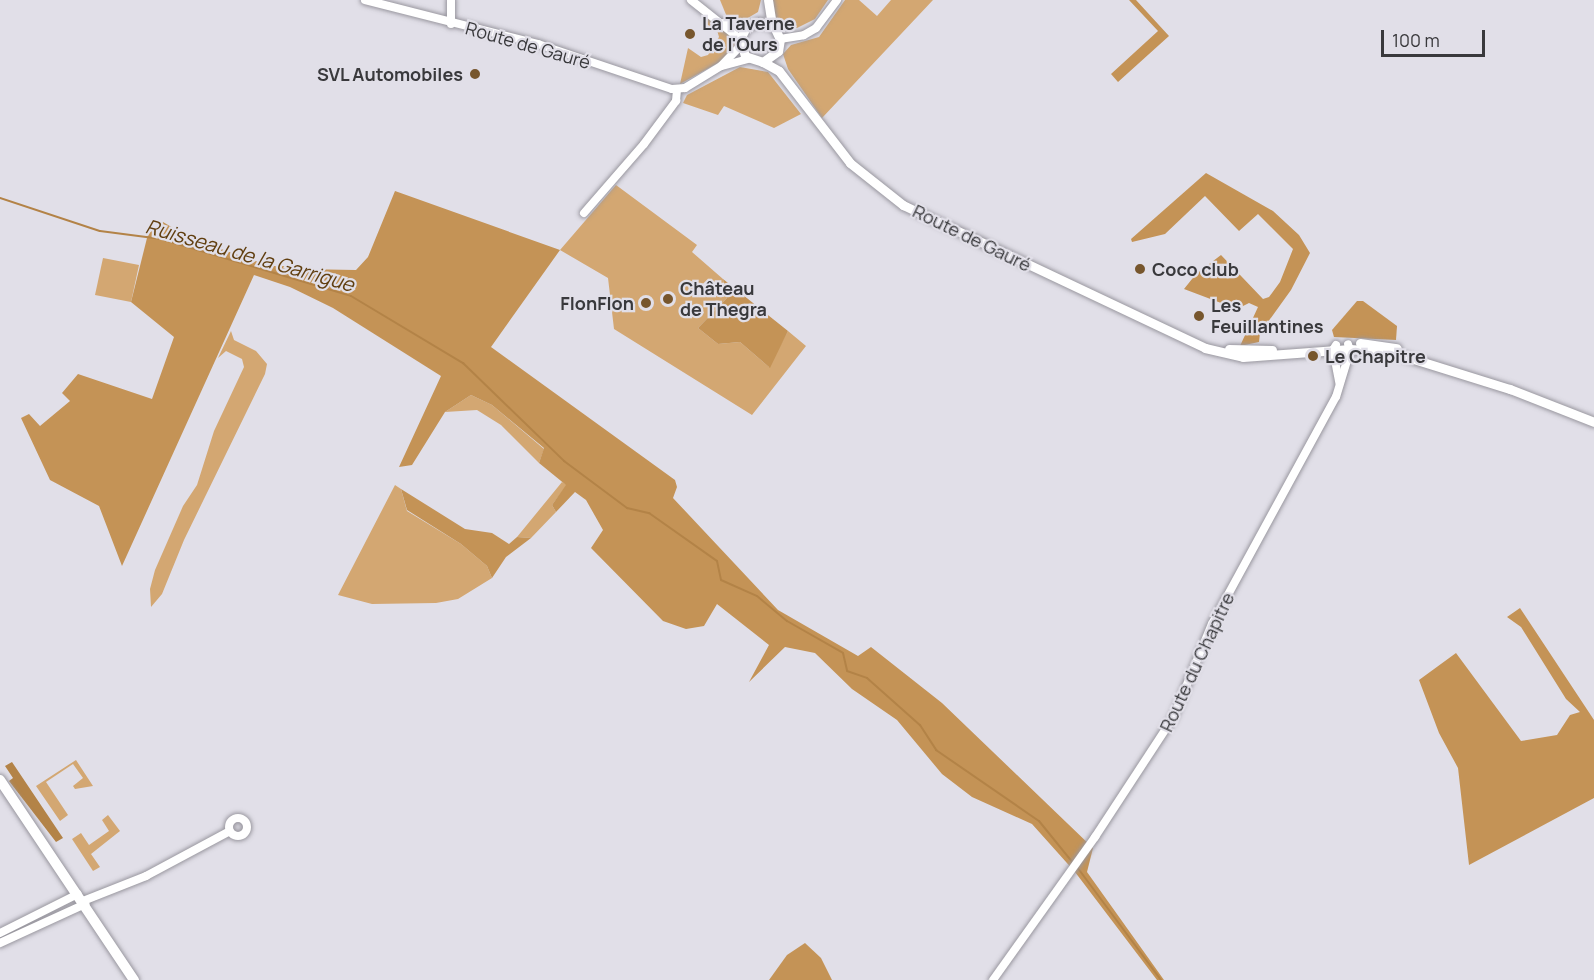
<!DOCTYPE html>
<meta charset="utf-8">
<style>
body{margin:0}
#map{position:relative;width:1594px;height:980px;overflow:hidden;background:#e1dfe8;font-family:Manrope,sans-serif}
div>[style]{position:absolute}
.green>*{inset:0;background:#d3a772}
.forest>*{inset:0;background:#c49356}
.water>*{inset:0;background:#b38347}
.stream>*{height:2px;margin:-1px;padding:0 1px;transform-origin:1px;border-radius:1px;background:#b38347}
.roads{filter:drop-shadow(0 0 2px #99979f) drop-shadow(0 0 2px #99979f)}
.minor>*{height:8px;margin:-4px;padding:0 4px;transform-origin:4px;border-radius:4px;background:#fff}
.minor>.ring{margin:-4px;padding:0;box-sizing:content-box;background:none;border:8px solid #fff;border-radius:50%}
.tertiary>*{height:9px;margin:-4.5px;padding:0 4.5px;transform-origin:4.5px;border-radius:4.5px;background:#fff}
.secondary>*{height:10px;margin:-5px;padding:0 5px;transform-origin:5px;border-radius:5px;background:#fff}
.dots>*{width:16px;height:16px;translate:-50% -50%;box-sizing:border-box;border:3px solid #e1dfe8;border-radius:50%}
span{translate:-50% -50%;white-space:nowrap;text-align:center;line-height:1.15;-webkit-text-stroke:4.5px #e1dfe8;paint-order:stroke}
.poi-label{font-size:18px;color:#39393c;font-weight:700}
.left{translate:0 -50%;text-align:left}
.right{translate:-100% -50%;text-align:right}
.street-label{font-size:18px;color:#39393c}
.water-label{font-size:20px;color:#613f10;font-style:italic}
.scale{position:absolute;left:1381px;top:30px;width:104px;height:27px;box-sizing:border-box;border:3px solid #39393c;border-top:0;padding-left:8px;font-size:18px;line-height:21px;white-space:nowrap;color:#39393c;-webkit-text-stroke:4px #e1dfe8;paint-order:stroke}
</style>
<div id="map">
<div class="green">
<i style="clip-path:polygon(720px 0,761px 0,758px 12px,741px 22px,727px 17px)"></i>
<i style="clip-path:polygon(828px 0,815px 19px,797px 28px,785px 27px,776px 20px,773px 0)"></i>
<i style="clip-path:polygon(845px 0,859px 0,877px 16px,891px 0,933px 0,822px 118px,788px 69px,783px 54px,791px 45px,819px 37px)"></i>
<i style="clip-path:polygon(708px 18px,735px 39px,735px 45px,725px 59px,680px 84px,688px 48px,701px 57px,708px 55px,719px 37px,717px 30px,702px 22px)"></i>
<i style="clip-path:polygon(740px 67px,768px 72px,801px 114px,774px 128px,724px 106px,718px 115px,683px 103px,687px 95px)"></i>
<i style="clip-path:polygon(616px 185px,697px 245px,692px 252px,723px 279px,727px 298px,698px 328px,718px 344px,740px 342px,769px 367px,788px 331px,806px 346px,752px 415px,614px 329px,608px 278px,560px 250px)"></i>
<i style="clip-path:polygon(103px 258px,139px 265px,131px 302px,95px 295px)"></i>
<i style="clip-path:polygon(231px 331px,234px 340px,256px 351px,267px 364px,265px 374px,184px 540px,162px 594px,151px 607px,150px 589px,155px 570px,183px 506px,197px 485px,214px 431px,244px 367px,242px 359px,226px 351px,218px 358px)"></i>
<i style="clip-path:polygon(471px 395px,492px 405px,544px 449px,539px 463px,501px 425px,477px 410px,445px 412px)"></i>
<i style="clip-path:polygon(562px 482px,567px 485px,552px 505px,556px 512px,531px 538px,517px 537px)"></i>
<i style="clip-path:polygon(395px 485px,401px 489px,407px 511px,461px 544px,487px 566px,492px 578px,458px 599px,436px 603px,372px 604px,338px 595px)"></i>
<i style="clip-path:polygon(76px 760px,93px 786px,75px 789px,73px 786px,83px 778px,73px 764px,46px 782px,68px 815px,60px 821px,36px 786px)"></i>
<i style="clip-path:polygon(108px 815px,120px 831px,91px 854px,100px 867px,93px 871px,72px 839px,81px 833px,89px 845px,109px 831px,102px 820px)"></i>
</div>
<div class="forest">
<i style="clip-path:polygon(1129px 0,1136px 0,1169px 36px,1118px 82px,1111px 74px,1158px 31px)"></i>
<i style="clip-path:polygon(1206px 173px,1273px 211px,1299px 235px,1310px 253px,1291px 290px,1260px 333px,1259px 342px,1240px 346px,1258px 307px,1249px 303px,1237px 309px,1184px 289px,1196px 274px,1221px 255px,1263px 299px,1269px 297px,1280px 282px,1293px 249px,1258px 214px,1239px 231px,1205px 196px,1165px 234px,1132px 242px,1131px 239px)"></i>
<i style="clip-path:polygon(395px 191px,560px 250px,491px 347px,675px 480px,677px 487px,673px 498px,778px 610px,858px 656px,871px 647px,942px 703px,1093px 848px,1087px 872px,1164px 980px,1157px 980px,1075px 872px,1032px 824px,972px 797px,942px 774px,897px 720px,852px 689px,815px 653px,785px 647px,749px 682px,769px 645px,717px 604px,704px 626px,686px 629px,663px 621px,591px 548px,603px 530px,586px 500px,575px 492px,556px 512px,552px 505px,566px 485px,539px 463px,544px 448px,492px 405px,471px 395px,445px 412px,412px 465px,399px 467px,441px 376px,333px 308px,290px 287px,254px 275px,122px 566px,99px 506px,50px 480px,21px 418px,29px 414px,40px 426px,70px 401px,62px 393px,78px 374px,152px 399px,174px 337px,131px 302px,148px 234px,163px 222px,190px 238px,255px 261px,299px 269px,356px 270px,368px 257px)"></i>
<i style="clip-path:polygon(723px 279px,788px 331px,770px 368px,740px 342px,718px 344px,698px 328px,727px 298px)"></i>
<i style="clip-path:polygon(1357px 301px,1363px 301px,1397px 326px,1396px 340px,1334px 337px,1332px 330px)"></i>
<i style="clip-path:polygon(401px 489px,465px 529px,492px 533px,509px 544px,517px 537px,531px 538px,506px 557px,492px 578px,487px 566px,461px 544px,407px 510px)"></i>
<i style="clip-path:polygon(1520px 608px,1594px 720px,1594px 798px,1469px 865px,1458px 768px,1439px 733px,1419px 680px,1456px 653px,1521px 741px,1557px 735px,1570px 715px,1580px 712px,1566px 699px,1521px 627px,1507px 617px)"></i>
<i style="clip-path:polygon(805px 943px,821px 958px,832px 980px,769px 980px,787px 955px)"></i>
</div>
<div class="water">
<i style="clip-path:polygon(12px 762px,63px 838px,56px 842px,9px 781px,13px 778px,5px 766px)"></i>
</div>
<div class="stream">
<i style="left:0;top:198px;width:105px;rotate:18.3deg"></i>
<i style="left:100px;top:231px;width:62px;rotate:7.5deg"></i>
<i style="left:161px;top:239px;width:198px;rotate:16.7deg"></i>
<i style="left:351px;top:296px;width:131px;rotate:30.9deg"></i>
<i style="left:463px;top:363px;width:141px;rotate:44.1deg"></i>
<i style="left:564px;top:461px;width:79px;rotate:36.7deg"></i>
<i style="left:627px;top:508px;width:23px;rotate:13deg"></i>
<i style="left:649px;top:513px;width:83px;rotate:35.2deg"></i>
<i style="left:717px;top:561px;width:19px;rotate:78deg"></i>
<i style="left:721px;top:580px;width:39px;rotate:24deg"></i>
<i style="left:757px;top:596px;width:39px;rotate:40deg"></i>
<i style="left:787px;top:621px;width:64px;rotate:29.7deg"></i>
<i style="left:843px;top:653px;width:18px;rotate:77deg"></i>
<i style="left:847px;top:671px;width:21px;rotate:19deg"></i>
<i style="left:867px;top:678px;width:71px;rotate:41.6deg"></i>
<i style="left:920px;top:725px;width:30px;rotate:57deg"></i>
<i style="left:936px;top:750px;width:125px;rotate:34.6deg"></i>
<i style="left:1039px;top:821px;width:54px;rotate:51deg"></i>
<i style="left:1077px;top:867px;width:141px;rotate:53.4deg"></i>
</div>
<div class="roads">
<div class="minor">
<i style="left:365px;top:0;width:179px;rotate:14.3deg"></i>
<i style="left:538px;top:44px;width:141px;rotate:18.6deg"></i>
<i style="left:672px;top:89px;width:13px;rotate:-4deg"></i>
<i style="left:685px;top:88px;width:42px;rotate:-31.4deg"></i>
<i style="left:721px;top:66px;width:28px;rotate:-46deg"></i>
<i style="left:451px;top:0;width:24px;rotate:90deg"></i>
<i style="left:691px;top:0;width:63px;rotate:38.5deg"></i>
<i style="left:724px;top:23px;width:25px;rotate:5deg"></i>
<i style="left:780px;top:39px;width:24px;rotate:-9deg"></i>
<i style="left:804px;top:35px;width:14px;rotate:-30deg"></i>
<i style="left:816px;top:28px;width:35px;rotate:-53deg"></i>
<i style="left:722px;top:66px;width:28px;rotate:-15deg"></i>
<i style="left:584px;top:213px;width:91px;rotate:-49deg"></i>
<i style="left:644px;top:144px;width:54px;rotate:-53.3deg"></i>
<i style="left:676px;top:101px;width:11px;rotate:-85deg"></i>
<i style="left:1336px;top:345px;width:6px;rotate:121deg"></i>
<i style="left:1333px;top:350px;width:33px;rotate:79deg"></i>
<i class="ring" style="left:229px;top:818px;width:10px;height:10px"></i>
<i style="left:83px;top:901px;width:68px;rotate:-21.6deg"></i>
<i style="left:146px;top:876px;width:95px;rotate:-28.2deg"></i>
<i style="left:0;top:933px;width:87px;rotate:-26.6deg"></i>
<i style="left:0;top:943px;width:94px;rotate:-24.6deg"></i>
<i style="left:993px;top:980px;width:176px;rotate:-54.5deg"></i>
<i style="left:1095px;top:837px;width:142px;rotate:-56.8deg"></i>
<i style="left:1173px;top:718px;width:102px;rotate:-67.5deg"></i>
<i style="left:1212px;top:624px;width:259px;rotate:-61.4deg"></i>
<i style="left:1336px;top:397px;width:48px;rotate:-73.1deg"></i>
<i style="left:1350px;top:351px;width:7px;rotate:-106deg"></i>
</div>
<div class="tertiary">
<i style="left:768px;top:0;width:20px;rotate:81deg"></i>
<i style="left:771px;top:20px;width:21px;rotate:65deg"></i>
<i style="left:780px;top:39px;width:12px;rotate:99deg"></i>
<i style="left:778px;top:51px;width:19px;rotate:144deg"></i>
<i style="left:763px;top:62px;width:19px;rotate:-162deg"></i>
<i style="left:745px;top:56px;width:18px;rotate:-106deg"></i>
<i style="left:740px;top:39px;width:13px;rotate:-63deg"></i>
<i style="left:746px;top:27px;width:14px;rotate:-21deg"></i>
<i style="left:759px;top:22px;width:16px;rotate:18deg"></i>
<i style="left:763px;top:62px;width:18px;rotate:29deg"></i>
<i style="left:779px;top:71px;width:116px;rotate:52.3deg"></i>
<i style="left:850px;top:163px;width:68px;rotate:38.4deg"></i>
<i style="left:903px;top:205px;width:334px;rotate:25.3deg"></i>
<i style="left:1205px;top:348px;width:39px;rotate:13deg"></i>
<i style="left:1243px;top:357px;width:107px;rotate:-4.3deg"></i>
<i style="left:1350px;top:349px;width:41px;rotate:4.2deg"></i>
<i style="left:1391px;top:352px;width:125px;rotate:17.3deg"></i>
<i style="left:1510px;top:389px;width:90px;rotate:21.4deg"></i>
<i style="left:1360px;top:343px;width:37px;rotate:8deg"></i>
<i style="left:1229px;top:349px;width:43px;rotate:1.3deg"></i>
</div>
<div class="secondary">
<i style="left:0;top:780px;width:241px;rotate:56.2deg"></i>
</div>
</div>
<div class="dots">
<i style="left:690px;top:34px;background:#77562d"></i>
<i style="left:475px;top:74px;background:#77562d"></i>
<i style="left:1140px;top:269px;background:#77562d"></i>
<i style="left:668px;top:299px;background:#77562d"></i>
<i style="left:646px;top:303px;background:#77562d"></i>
<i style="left:1199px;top:316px;background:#77562d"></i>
<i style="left:1313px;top:356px;background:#77562d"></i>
</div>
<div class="poi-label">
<span class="left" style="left:702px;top:34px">La Taverne<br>de l'Ours</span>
<span class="right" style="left:463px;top:74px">SVL Automobiles</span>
<span class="left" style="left:1152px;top:269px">Coco club</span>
<span class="left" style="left:680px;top:299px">Château<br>de Thegra</span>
<span class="right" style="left:634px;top:303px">FlonFlon</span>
<span class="left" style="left:1211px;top:316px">Les<br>Feuillantines</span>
<span class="left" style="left:1325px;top:356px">Le Chapitre</span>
</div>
<div class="street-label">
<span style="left:528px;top:45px;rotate:16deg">Route de Gauré</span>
<span style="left:972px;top:238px;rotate:26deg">Route de Gauré</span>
<span style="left:1197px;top:662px;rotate:-65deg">Route du Chapitre</span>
</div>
<div class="water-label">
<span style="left:250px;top:255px;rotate:16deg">Ruisseau de la Garrigue</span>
</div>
<div class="scale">100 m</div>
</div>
